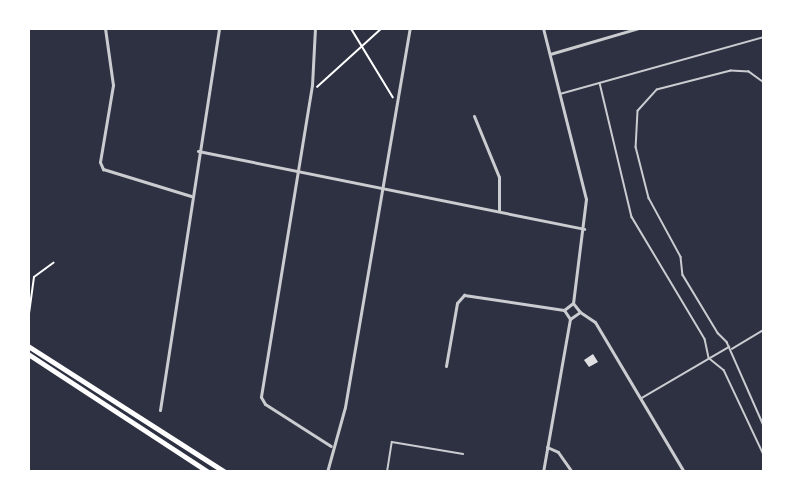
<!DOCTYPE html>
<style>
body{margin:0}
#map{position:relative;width:792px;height:500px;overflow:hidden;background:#2d3142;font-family:Mulish,sans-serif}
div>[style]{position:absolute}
.building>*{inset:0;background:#e0e0e3}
.path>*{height:1.5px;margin:-0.75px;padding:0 0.75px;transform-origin:0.75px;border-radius:0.75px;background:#fff}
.service>*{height:1.5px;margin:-0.75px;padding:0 0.75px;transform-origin:0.75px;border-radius:0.75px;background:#caccd0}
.minor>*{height:3px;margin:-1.5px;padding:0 1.5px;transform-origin:1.5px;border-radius:1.5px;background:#caccd0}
.primary>*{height:5px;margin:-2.5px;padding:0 2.5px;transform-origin:2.5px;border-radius:2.5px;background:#fff}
span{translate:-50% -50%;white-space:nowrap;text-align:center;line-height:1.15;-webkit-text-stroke:6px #fff;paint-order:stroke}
.frame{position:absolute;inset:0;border:30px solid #fff;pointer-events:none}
</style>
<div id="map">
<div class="building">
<i style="clip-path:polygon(593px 354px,598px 362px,589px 367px,584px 360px)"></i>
</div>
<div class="path">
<i style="left:351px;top:28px;width:81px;rotate:58.7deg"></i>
<i style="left:317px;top:87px;width:88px;rotate:-42.2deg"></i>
<i style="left:28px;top:321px;width:44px;rotate:-82.2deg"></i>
<i style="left:34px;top:277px;width:24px;rotate:-36deg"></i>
</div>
<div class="service">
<i style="left:600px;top:83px;width:138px;rotate:76.6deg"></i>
<i style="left:632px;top:217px;width:142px;rotate:59.1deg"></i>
<i style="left:705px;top:339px;width:19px;rotate:78deg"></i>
<i style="left:709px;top:358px;width:19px;rotate:39deg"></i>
<i style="left:724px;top:370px;width:94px;rotate:64.8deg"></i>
<i style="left:764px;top:83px;width:19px;rotate:-144deg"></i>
<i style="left:749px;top:72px;width:18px;rotate:-177deg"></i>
<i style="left:731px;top:71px;width:76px;rotate:165.6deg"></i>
<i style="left:657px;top:90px;width:28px;rotate:132deg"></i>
<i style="left:638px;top:111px;width:36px;rotate:93deg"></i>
<i style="left:636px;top:147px;width:53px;rotate:75.7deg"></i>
<i style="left:649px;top:198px;width:67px;rotate:61.5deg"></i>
<i style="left:681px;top:257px;width:18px;rotate:84deg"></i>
<i style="left:683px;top:275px;width:68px;rotate:58.9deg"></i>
<i style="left:718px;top:333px;width:13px;rotate:45deg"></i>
<i style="left:727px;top:342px;width:92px;rotate:66.2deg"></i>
<i style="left:560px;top:94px;width:212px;rotate:-15.6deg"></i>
<i style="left:732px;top:349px;width:37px;rotate:-31deg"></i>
<i style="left:642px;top:398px;width:101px;rotate:-30.4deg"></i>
<i style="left:387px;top:472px;width:30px;rotate:-81deg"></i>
<i style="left:392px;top:442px;width:72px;rotate:9.6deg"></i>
</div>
<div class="minor">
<i style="left:105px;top:28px;width:58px;rotate:82deg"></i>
<i style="left:113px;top:85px;width:78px;rotate:99.6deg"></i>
<i style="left:100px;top:162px;width:8px;rotate:67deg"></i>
<i style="left:103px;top:169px;width:92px;rotate:17.1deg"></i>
<i style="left:315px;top:28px;width:57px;rotate:93deg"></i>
<i style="left:312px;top:85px;width:316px;rotate:99.3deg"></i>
<i style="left:261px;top:397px;width:8px;rotate:60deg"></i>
<i style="left:265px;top:404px;width:78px;rotate:32.5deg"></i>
<i style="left:543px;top:28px;width:176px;rotate:75.9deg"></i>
<i style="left:586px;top:199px;width:105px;rotate:97.1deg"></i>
<i style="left:550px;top:54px;width:93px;rotate:-16.3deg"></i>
<i style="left:474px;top:116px;width:66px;rotate:67.7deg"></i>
<i style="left:499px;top:177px;width:33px;rotate:90deg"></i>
<i style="left:198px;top:151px;width:394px;rotate:11.4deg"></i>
<i style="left:564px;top:310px;width:11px;rotate:-38deg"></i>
<i style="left:564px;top:310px;width:11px;rotate:56deg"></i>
<i style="left:580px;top:312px;width:18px;rotate:34deg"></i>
<i style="left:595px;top:322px;width:174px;rotate:59.3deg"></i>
<i style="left:570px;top:319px;width:12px;rotate:-35deg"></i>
<i style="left:580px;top:312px;width:11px;rotate:-128deg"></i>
<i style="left:446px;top:366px;width:64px;rotate:-80.1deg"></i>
<i style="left:457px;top:303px;width:11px;rotate:-49deg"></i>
<i style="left:464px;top:295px;width:101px;rotate:8.5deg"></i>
<i style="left:160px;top:410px;width:387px;rotate:-81.2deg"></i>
<i style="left:547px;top:447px;width:12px;rotate:24deg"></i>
<i style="left:558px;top:452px;width:24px;rotate:55deg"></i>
<i style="left:327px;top:472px;width:67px;rotate:-74.5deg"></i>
<i style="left:345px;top:407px;width:385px;rotate:-80.3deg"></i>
<i style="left:543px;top:472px;width:155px;rotate:-80deg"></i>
</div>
<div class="primary">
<i style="left:28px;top:346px;width:234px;rotate:32.6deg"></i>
<i style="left:28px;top:354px;width:215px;rotate:33.2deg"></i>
</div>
<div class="frame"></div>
</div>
